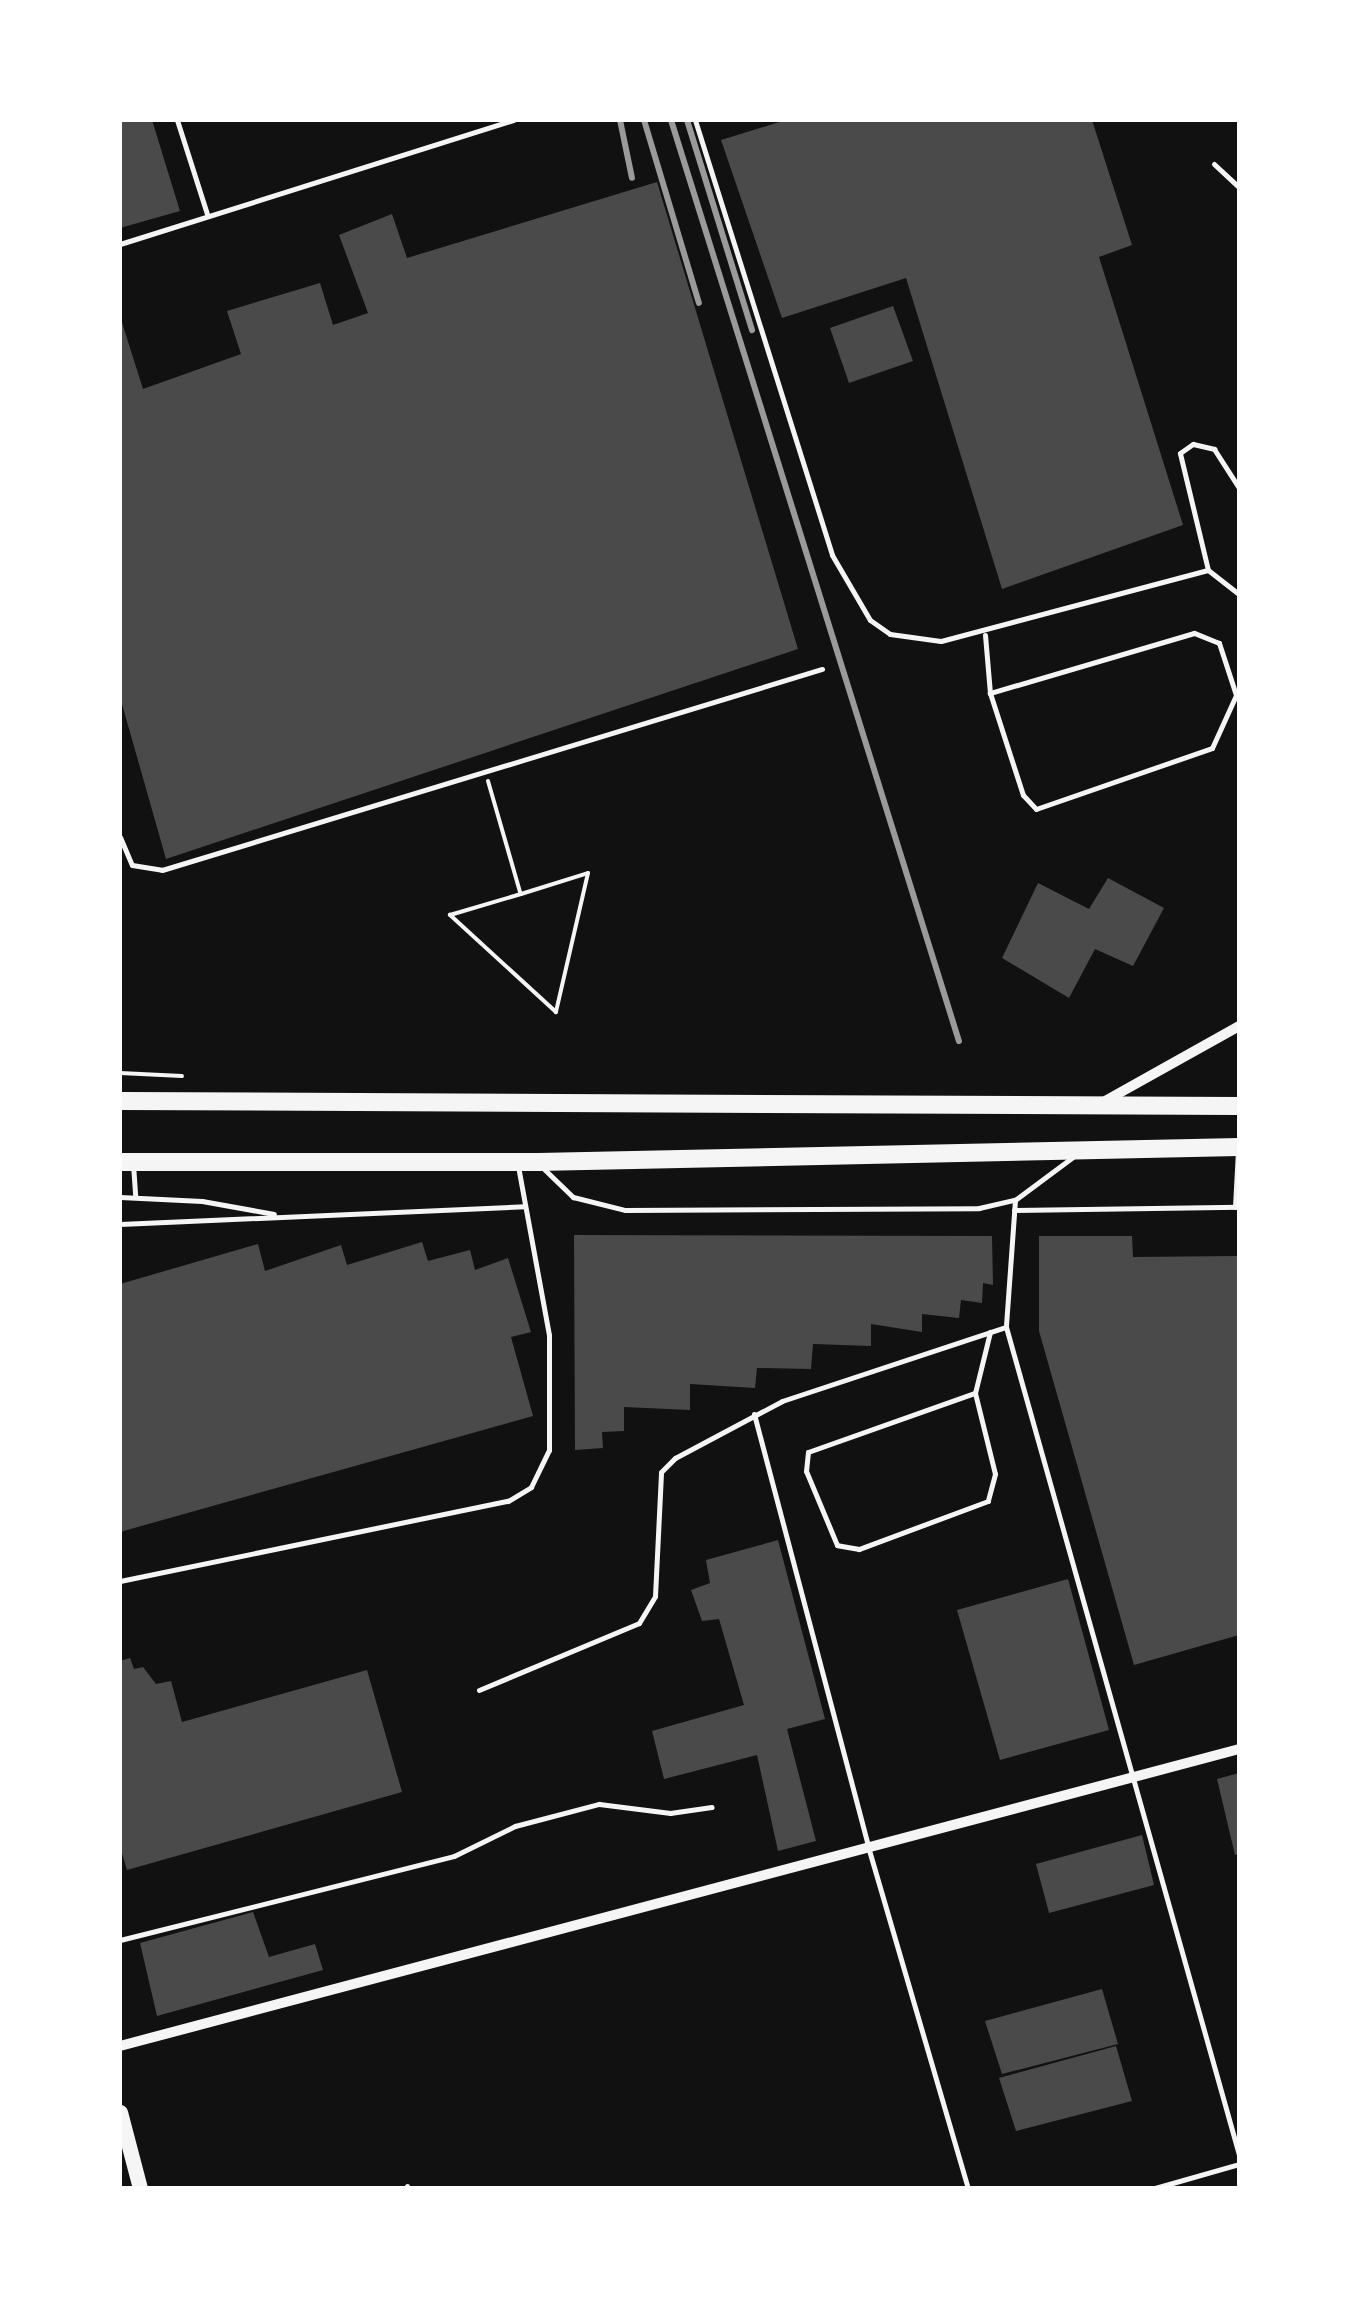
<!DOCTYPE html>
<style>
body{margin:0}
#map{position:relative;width:1359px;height:2308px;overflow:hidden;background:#111;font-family:"Sofia Sans Condensed",sans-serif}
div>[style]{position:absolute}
.building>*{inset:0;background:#4a4a4a}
.path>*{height:4px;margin:-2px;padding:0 2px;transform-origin:2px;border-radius:2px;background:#f5f5f5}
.service>*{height:5px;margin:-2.5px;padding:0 2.5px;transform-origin:2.5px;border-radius:2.5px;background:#f5f5f5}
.minor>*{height:10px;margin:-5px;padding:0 5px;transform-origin:5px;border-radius:5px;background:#f5f5f5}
.secondary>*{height:15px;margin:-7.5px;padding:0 7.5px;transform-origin:7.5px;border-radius:7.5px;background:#f5f5f5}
.trunk>*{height:18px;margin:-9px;padding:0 9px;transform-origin:9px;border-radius:9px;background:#f5f5f5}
.rail>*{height:6px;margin:-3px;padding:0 3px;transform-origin:3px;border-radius:3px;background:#9a9a9a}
span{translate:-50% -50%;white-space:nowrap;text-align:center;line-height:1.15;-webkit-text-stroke:8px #fff;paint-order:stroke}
.frame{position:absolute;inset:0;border:122px solid #fff;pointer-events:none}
</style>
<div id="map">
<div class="building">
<i style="clip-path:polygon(120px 120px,152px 120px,180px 211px,120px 228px)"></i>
<i style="clip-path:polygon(786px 120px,1092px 120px,1132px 245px,1099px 257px,1183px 525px,1002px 589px,906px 278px,782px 318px,721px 140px)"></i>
<i style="clip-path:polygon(657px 182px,798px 649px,166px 859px,120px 697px,120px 316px,143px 389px,241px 354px,227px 311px,320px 283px,333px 325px,368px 313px,339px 235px,392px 214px,407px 258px)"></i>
<i style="clip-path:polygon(893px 306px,913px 361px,849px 383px,830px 328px)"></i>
<i style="clip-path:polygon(1108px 878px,1164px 908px,1133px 966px,1095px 949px,1069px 998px,1002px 958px,1038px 883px,1089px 909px)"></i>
<i style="clip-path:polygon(574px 1235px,992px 1236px,993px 1285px,983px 1283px,982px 1303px,961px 1300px,959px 1318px,922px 1314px,922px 1332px,871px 1324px,871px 1346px,813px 1344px,811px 1369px,757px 1368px,755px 1388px,690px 1384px,690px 1410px,624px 1407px,624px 1431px,602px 1432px,603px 1448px,575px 1450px)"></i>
<i style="clip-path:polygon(1039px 1236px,1132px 1236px,1133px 1257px,1237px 1256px,1239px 1635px,1134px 1665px,1039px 1331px)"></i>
<i style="clip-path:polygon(422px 1242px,428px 1261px,470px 1250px,475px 1270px,508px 1258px,531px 1332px,511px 1337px,533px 1416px,120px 1532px,120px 1284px,258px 1244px,265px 1271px,341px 1245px,347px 1265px)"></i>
<i style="clip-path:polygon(778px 1540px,825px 1719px,787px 1729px,816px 1841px,778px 1851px,757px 1755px,664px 1779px,652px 1731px,744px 1705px,719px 1619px,702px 1621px,691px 1590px,710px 1583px,706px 1560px)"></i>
<i style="clip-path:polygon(1068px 1579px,1109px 1730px,1000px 1760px,957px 1610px)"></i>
<i style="clip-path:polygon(130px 1658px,134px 1669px,143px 1667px,156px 1684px,171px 1681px,182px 1722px,367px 1670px,402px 1792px,127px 1870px,120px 1847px,120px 1661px)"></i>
<i style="clip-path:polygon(1239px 1773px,1239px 1854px,1235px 1855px,1217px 1779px)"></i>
<i style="clip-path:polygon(1142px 1835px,1154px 1885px,1049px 1913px,1036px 1864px)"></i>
<i style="clip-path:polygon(253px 1912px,269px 1957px,315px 1944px,323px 1970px,157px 2016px,140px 1943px)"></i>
<i style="clip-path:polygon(1102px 1989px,1118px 2044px,1002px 2074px,985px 2021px)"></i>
<i style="clip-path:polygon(1116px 2046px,1132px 2101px,1016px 2131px,999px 2078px)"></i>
</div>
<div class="path">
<i style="left:488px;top:781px;width:116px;rotate:73.9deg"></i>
<i style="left:588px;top:873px;width:143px;rotate:103deg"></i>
<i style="left:556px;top:1012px;width:144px;rotate:-137.5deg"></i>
<i style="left:450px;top:915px;width:74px;rotate:-16.5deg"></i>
<i style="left:521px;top:894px;width:70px;rotate:-17.4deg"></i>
<i style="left:120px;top:1073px;width:62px;rotate:2.8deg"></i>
</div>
<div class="service">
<i style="left:177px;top:120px;width:99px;rotate:72.3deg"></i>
<i style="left:695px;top:120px;width:456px;rotate:72.5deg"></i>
<i style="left:832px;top:555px;width:75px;rotate:59.7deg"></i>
<i style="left:870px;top:620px;width:24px;rotate:35deg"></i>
<i style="left:890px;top:634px;width:51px;rotate:7.8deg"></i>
<i style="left:941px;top:641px;width:276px;rotate:-14.9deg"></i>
<i style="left:1208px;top:570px;width:39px;rotate:38deg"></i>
<i style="left:1214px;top:164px;width:34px;rotate:43deg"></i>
<i style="left:120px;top:244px;width:413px;rotate:-17.5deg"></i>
<i style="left:1208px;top:570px;width:120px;rotate:-103.5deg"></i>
<i style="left:1180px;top:453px;width:16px;rotate:-35deg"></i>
<i style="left:1193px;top:444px;width:22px;rotate:13deg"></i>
<i style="left:1214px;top:449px;width:46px;rotate:57.3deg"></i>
<i style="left:985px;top:635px;width:58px;rotate:85.1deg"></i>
<i style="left:990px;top:693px;width:107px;rotate:72.1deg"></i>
<i style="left:1023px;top:795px;width:19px;rotate:47deg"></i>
<i style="left:1036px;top:809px;width:186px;rotate:-19.1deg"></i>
<i style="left:1212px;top:748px;width:58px;rotate:-65.6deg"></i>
<i style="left:1236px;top:695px;width:55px;rotate:-108.1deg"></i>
<i style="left:1219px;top:643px;width:27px;rotate:-158deg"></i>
<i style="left:1194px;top:633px;width:213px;rotate:163.6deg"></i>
<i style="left:120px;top:837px;width:30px;rotate:67deg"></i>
<i style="left:132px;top:865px;width:30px;rotate:9deg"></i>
<i style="left:162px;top:870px;width:690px;rotate:-16.94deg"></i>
<i style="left:133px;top:1164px;width:32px;rotate:86deg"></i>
<i style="left:543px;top:1168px;width:42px;rotate:44deg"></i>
<i style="left:573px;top:1197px;width:54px;rotate:14deg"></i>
<i style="left:625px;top:1210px;width:354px;rotate:-0.3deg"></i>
<i style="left:979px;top:1208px;width:37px;rotate:-13deg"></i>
<i style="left:1015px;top:1200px;width:72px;rotate:-36.6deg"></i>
<i style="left:120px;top:1197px;width:82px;rotate:2.8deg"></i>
<i style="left:202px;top:1201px;width:73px;rotate:10.2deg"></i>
<i style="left:1015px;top:1200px;width:127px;rotate:94.1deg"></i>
<i style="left:1006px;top:1327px;width:860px;rotate:74.28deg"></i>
<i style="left:1235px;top:1207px;width:57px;rotate:-87deg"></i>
<i style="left:1014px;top:1210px;width:225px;rotate:-0.8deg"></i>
<i style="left:120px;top:1224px;width:405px;rotate:-2.5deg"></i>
<i style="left:975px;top:1393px;width:83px;rotate:76.1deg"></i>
<i style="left:995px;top:1474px;width:28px;rotate:105deg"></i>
<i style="left:988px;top:1501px;width:138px;rotate:159.6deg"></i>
<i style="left:859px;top:1549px;width:22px;rotate:-170deg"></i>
<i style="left:837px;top:1545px;width:80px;rotate:-112.7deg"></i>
<i style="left:806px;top:1471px;width:19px;rotate:-84deg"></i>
<i style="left:808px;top:1452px;width:177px;rotate:-19.5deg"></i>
<i style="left:975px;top:1393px;width:63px;rotate:-76.2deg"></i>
<i style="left:754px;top:1414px;width:451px;rotate:75.2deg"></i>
<i style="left:869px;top:1850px;width:352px;rotate:73.7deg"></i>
<i style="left:120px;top:1581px;width:396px;rotate:-11.7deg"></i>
<i style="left:508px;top:1501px;width:27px;rotate:-31deg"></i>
<i style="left:531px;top:1487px;width:41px;rotate:-64.1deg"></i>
<i style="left:549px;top:1450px;width:115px;rotate:-90deg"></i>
<i style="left:549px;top:1335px;width:172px;rotate:-100.4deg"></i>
<i style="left:479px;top:1690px;width:173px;rotate:-22.7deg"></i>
<i style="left:639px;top:1623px;width:31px;rotate:-59deg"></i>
<i style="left:655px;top:1596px;width:124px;rotate:-87.2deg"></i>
<i style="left:661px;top:1472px;width:20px;rotate:-45deg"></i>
<i style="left:675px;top:1458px;width:121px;rotate:-28deg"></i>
<i style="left:782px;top:1401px;width:236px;rotate:-18.3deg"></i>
<i style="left:120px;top:1940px;width:344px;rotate:-14.1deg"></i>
<i style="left:454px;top:1856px;width:68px;rotate:-26.2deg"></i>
<i style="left:515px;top:1826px;width:87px;rotate:-14.7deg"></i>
<i style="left:599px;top:1804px;width:72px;rotate:7.2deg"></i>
<i style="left:670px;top:1813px;width:42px;rotate:-8.1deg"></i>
<i style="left:407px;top:2186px;width:2px;rotate:63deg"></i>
<i style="left:1155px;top:2188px;width:87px;rotate:-15.9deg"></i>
</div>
<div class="minor">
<i style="left:1105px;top:1101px;width:154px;rotate:-29.2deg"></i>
<i style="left:120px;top:2046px;width:1158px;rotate:-14.86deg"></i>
</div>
<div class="secondary">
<i style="left:120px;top:2112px;width:79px;rotate:75.3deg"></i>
</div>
<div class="trunk">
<i style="left:120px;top:1101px;width:1119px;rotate:0.26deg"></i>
<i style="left:120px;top:1162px;width:418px"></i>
<i style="left:538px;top:1162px;width:701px;rotate:-1.23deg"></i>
</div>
<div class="rail">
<i style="left:620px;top:120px;width:59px;rotate:78.3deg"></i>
<i style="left:644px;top:120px;width:191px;rotate:73.3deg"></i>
<i style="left:671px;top:120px;width:965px;rotate:72.64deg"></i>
<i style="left:687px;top:120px;width:220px;rotate:72.8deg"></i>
</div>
<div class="frame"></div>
</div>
